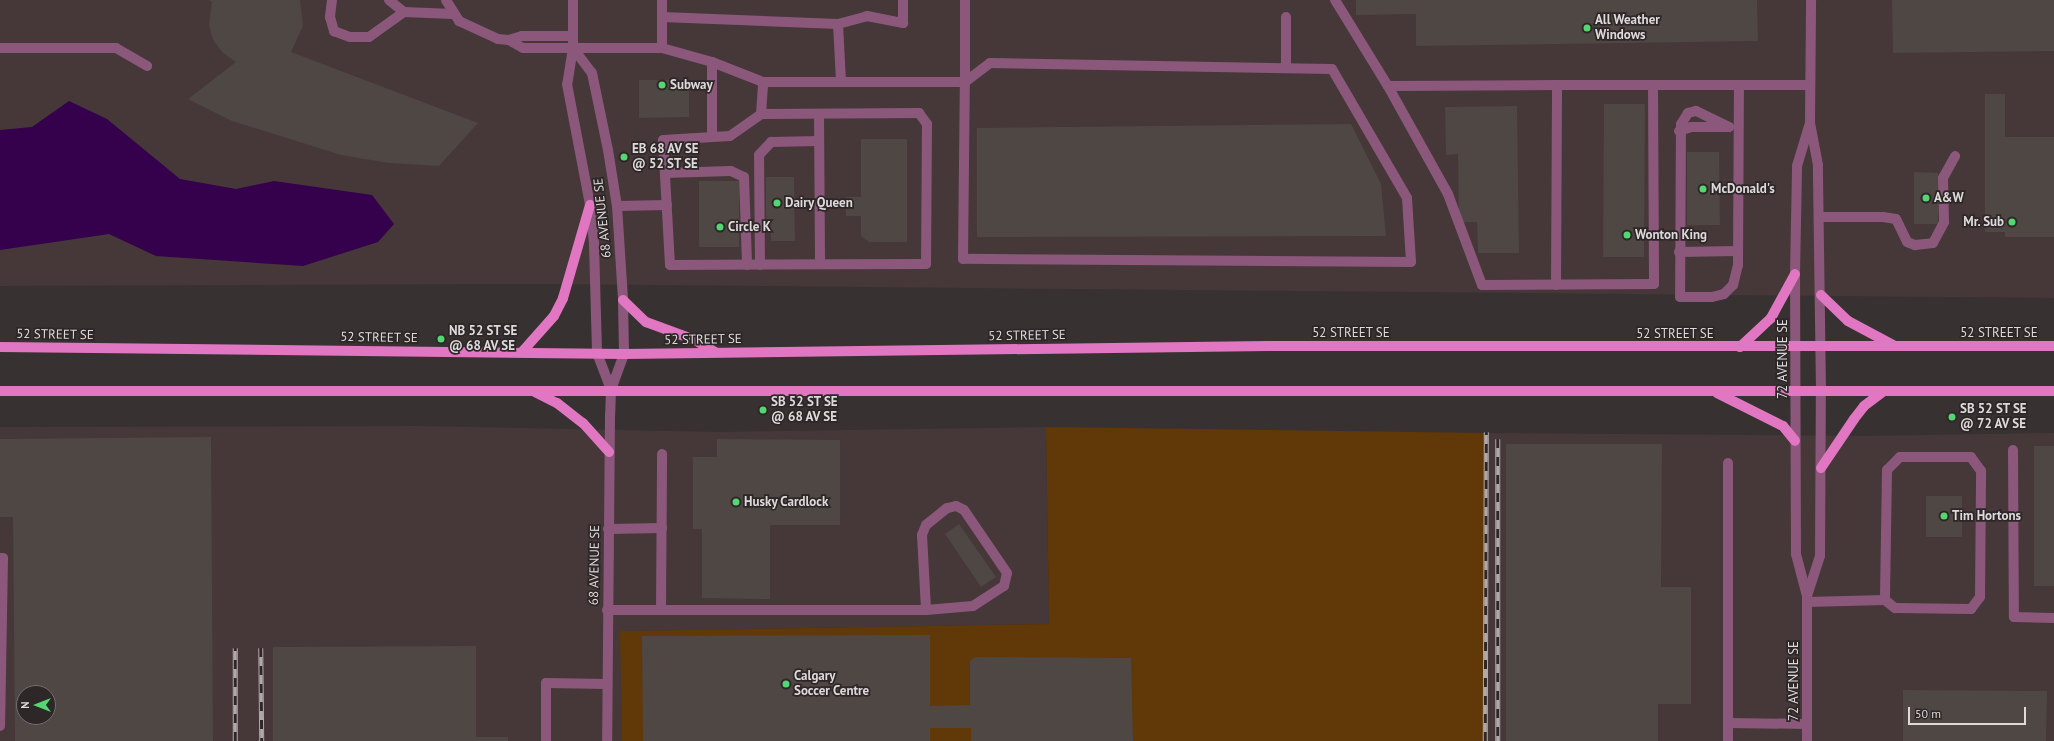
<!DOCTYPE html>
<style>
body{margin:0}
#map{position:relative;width:2054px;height:741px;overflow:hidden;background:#383132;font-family:"PT Sans",sans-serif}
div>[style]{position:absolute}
.built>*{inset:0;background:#463739}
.green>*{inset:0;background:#613808}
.water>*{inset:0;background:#35014c}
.building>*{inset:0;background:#4e4744}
.minor>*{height:10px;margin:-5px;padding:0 5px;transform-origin:5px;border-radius:5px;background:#8b587b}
.major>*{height:10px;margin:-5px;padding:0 5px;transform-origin:5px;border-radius:5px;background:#e177c2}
.rail>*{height:4.5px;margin-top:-2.25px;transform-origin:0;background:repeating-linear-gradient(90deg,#2e2728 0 9px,#afa9aa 0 18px);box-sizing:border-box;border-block:1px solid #afa9aa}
.dots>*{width:11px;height:11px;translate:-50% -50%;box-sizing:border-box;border:2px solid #2e2728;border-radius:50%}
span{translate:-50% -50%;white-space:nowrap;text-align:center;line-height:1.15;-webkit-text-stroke:3.5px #2e2728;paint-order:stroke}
.poi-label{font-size:13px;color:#ded9da;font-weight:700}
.left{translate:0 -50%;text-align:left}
.right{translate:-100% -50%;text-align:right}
.street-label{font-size:13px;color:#ded9da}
.north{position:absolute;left:16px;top:685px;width:40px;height:40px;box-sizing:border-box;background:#2e2728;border:1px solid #746e6f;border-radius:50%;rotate:270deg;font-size:11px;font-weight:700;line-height:16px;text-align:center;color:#ded9da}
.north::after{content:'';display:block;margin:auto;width:14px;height:18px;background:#54d672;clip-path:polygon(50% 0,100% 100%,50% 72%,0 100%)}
.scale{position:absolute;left:1908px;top:707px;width:118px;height:18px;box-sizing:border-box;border:2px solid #ded9da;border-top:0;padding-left:5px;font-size:12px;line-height:14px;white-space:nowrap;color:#ded9da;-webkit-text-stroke:3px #2e2728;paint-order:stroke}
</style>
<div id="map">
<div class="built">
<i style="clip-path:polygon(0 0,2054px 0,2054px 298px,539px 284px,0 286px)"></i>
<i style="clip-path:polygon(evenodd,418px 426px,721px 432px,1046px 427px,1049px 624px,621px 631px,622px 741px,0 741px,0 427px,418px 426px,24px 693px,48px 693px,48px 717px,24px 717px,24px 693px)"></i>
<i style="clip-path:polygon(1486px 433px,1861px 436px,2054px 433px,2054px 741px,1487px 741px)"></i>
</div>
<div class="green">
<i style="clip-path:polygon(1046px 427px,1486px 433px,1487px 741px,622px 741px,620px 631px,1049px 624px)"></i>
</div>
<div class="water">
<i style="clip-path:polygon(69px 101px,107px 119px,180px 179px,236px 189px,274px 181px,372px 195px,394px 224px,378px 242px,303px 266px,156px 256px,109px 234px,0 250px,0 130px,32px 127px)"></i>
</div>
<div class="building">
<i style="clip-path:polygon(209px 0,300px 0,303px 26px,291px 52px,478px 123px,439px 166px,389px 163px,341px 155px,232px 121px,188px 99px,236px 62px,223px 53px,213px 40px,209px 25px,212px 2px)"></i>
<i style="clip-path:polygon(1356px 0,1757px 0,1758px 41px,1416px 46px,1416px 14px,1356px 15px)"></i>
<i style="clip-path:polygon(1892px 0,2054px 0,2054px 51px,1893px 53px)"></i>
<i style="clip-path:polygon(639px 80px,689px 80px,689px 117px,639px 118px)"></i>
<i style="clip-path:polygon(1985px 94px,2005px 94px,2005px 137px,2054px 137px,2054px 237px,2005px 237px,2005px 232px,1985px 232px)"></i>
<i style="clip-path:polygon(1604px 104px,1645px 104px,1644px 257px,1603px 257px)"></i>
<i style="clip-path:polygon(1517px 106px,1519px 253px,1478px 253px,1477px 222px,1459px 222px,1458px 154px,1446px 155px,1445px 107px)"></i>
<i style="clip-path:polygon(1351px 124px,1381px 184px,1386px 236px,977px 237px,977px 128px)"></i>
<i style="clip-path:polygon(861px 139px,907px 139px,907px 242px,869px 242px,861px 236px,861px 216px,846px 216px,846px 197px,861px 197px)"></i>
<i style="clip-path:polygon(1687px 152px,1719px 152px,1720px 225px,1687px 225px)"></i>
<i style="clip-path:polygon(1914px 172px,1938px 173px,1938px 224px,1914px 224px)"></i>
<i style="clip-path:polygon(766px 177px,794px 177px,795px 241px,771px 241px,771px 222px,766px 222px)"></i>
<i style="clip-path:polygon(699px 181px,739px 181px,739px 247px,699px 247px)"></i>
<i style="clip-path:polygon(evenodd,211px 437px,213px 741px,15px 741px,13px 517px,0 517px,0 439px,211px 437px,24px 693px,48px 693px,48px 717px,24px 717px,24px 693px)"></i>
<i style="clip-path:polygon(717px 439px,840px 440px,840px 525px,770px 525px,770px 599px,702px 598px,702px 529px,693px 529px,693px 457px,717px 457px)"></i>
<i style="clip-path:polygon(1506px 444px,1662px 444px,1661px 587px,1691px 587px,1691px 704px,1658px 704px,1658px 741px,1506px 741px)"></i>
<i style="clip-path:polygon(2034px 446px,2054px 446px,2054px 586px,2034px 586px)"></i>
<i style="clip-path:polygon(1926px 496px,1962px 496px,1962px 537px,1926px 537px)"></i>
<i style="clip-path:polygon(959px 524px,996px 577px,981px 587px,945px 534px)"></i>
<i style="clip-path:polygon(930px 635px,930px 706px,970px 705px,970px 661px,975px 657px,1131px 658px,1133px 741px,971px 741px,971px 728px,930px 728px,930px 741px,643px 741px,642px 636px)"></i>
<i style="clip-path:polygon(476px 646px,476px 737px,508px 737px,508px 741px,273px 741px,273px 647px)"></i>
<i style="clip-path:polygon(1903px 690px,2047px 691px,2046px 741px,1903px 741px)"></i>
</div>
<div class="minor">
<i style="left:332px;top:0;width:17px;rotate:97deg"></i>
<i style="left:330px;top:17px;width:15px;rotate:74deg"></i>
<i style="left:334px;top:31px;width:17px;rotate:21deg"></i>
<i style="left:350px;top:37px;width:19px"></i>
<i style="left:369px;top:37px;width:43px;rotate:-35.5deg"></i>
<i style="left:404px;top:12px;width:49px;rotate:2.3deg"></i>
<i style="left:389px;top:0;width:19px;rotate:39deg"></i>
<i style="left:446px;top:0;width:25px;rotate:58deg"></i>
<i style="left:459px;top:21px;width:43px;rotate:24.8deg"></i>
<i style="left:498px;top:39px;width:11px;rotate:5deg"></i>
<i style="left:573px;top:0;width:48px;rotate:90deg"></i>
<i style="left:573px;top:48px;width:36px;rotate:99deg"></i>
<i style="left:567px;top:84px;width:123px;rotate:79.2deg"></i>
<i style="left:590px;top:205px;width:39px;rotate:84deg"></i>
<i style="left:594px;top:244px;width:109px;rotate:88.4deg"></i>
<i style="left:597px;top:353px;width:40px;rotate:69deg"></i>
<i style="left:1335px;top:0;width:101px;rotate:58.4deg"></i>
<i style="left:662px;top:17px;width:176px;rotate:2.3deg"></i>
<i style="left:838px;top:24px;width:58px;rotate:87deg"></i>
<i style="left:1286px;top:17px;width:51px;rotate:90deg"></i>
<i style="left:838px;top:24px;width:30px;rotate:-15deg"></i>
<i style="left:867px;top:16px;width:37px;rotate:11deg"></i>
<i style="left:903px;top:23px;width:23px;rotate:-90deg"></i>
<i style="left:573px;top:36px;width:51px;rotate:180deg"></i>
<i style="left:522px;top:36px;width:14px;rotate:163deg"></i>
<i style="left:509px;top:40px;width:16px;rotate:30deg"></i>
<i style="left:523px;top:48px;width:139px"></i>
<i style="left:662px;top:48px;width:52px;rotate:15.6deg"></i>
<i style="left:712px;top:62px;width:55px;rotate:21.4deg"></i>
<i style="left:763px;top:82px;width:202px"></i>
<i style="left:965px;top:82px;width:31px;rotate:-37deg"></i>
<i style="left:990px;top:63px;width:342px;rotate:1deg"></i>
<i style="left:1332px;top:69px;width:149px;rotate:59.8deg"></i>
<i style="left:1407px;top:198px;width:64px;rotate:86.4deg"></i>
<i style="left:1411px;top:262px;width:448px;rotate:-179.6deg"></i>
<i style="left:963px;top:259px;width:177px;rotate:-89.4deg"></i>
<i style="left:965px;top:82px;width:82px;rotate:-90deg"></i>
<i style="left:0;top:48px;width:116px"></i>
<i style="left:116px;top:48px;width:36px;rotate:30deg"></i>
<i style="left:573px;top:48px;width:31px;rotate:53deg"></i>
<i style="left:592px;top:73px;width:79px;rotate:78.3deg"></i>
<i style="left:608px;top:150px;width:57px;rotate:80.9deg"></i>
<i style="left:617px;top:206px;width:94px;rotate:86.3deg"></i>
<i style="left:623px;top:300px;width:54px;rotate:88.9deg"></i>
<i style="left:624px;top:354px;width:38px;rotate:110deg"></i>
<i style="left:611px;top:390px;width:25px;rotate:92deg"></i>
<i style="left:610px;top:415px;width:326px;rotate:90.5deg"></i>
<i style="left:662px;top:48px;width:48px;rotate:-90deg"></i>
<i style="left:712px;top:62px;width:75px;rotate:90deg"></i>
<i style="left:1653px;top:85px;width:199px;rotate:89.7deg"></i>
<i style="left:1654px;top:284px;width:172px;rotate:179.7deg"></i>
<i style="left:1482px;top:285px;width:97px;rotate:-110.5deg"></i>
<i style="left:1448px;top:194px;width:124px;rotate:-119.1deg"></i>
<i style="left:1388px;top:86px;width:169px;rotate:-0.3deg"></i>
<i style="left:1557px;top:85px;width:253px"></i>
<i style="left:919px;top:113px;width:14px;rotate:54deg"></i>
<i style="left:927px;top:124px;width:140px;rotate:90.4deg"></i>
<i style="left:926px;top:264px;width:256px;rotate:179.8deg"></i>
<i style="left:670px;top:265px;width:125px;rotate:-93.2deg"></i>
<i style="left:663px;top:140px;width:67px;rotate:-3.4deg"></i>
<i style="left:730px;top:136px;width:38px;rotate:-35deg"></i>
<i style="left:761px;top:114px;width:158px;rotate:-0.4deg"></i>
<i style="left:761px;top:114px;width:32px;rotate:-86deg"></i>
<i style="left:819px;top:114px;width:150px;rotate:89.6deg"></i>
<i style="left:1729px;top:127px;width:37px;rotate:-154deg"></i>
<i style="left:1696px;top:111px;width:8px;rotate:166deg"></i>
<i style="left:1688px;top:113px;width:13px;rotate:122deg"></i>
<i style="left:1681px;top:124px;width:173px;rotate:90.3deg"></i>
<i style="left:1680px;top:297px;width:32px"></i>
<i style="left:1712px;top:297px;width:12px;rotate:-14deg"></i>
<i style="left:1724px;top:294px;width:13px;rotate:-45deg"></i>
<i style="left:1733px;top:285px;width:21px;rotate:-76deg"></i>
<i style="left:1738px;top:265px;width:180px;rotate:-89.7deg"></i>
<i style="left:1679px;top:131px;width:13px;rotate:-18deg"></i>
<i style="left:1691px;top:127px;width:38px"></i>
<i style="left:665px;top:173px;width:66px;rotate:-1.7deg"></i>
<i style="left:731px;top:171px;width:14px;rotate:25deg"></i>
<i style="left:744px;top:177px;width:88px;rotate:88deg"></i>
<i style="left:617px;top:206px;width:50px;rotate:-1.1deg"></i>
<i style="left:1819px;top:217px;width:64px"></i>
<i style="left:1883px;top:217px;width:13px;rotate:9deg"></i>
<i style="left:1896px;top:219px;width:25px;rotate:64deg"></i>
<i style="left:1907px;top:242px;width:9px;rotate:21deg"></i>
<i style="left:1915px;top:245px;width:18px;rotate:-6deg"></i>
<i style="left:1933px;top:243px;width:24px;rotate:-62deg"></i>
<i style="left:1944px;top:222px;width:44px;rotate:-91.3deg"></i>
<i style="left:1943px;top:178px;width:25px;rotate:-61deg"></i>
<i style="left:1679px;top:252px;width:59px;rotate:-1deg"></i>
<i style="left:760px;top:265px;width:110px;rotate:-90.5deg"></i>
<i style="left:759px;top:155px;width:18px;rotate:-47deg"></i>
<i style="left:771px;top:142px;width:48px;rotate:-1.2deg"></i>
<i style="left:1556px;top:285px;width:200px;rotate:-89.7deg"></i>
<i style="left:2013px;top:450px;width:167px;rotate:89.7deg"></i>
<i style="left:2014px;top:617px;width:40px;rotate:1.4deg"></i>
<i style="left:608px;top:529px;width:54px;rotate:-1.1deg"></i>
<i style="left:0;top:558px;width:3px"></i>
<i style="left:3px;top:558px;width:168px;rotate:91deg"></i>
<i style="left:1807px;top:596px;width:42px;rotate:-72deg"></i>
<i style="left:1820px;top:556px;width:165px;rotate:-89.7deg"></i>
<i style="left:1821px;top:391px;width:226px;rotate:-90.8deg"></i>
<i style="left:1818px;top:165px;width:43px;rotate:-100.8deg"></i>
<i style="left:1810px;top:123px;width:123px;rotate:-89.5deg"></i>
<i style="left:1807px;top:602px;width:78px;rotate:-1.5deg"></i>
<i style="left:1885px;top:600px;width:13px;rotate:39deg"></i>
<i style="left:1895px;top:608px;width:76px;rotate:0.8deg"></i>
<i style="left:1971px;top:609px;width:15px;rotate:-53deg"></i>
<i style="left:1980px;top:597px;width:126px;rotate:-89.5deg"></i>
<i style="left:1981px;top:471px;width:17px;rotate:-126deg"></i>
<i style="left:1971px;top:457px;width:71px;rotate:180deg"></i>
<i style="left:1900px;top:457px;width:18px;rotate:135deg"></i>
<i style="left:1887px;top:470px;width:130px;rotate:90.9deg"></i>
<i style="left:607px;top:610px;width:319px"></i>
<i style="left:926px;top:610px;width:47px;rotate:-4.9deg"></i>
<i style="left:973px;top:606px;width:37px;rotate:-33deg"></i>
<i style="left:1004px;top:586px;width:13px;rotate:-77deg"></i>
<i style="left:1007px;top:573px;width:76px;rotate:-124.3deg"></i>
<i style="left:964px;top:510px;width:9px;rotate:-153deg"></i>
<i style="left:956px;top:506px;width:9px;rotate:167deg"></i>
<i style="left:947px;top:508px;width:27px;rotate:141deg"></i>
<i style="left:926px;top:525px;width:11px;rotate:112deg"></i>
<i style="left:922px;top:535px;width:75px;rotate:86.9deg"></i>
<i style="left:661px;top:610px;width:156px;rotate:-89.6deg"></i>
<i style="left:1728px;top:723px;width:79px;rotate:0.7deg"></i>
<i style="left:546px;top:741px;width:58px;rotate:-90deg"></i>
<i style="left:546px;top:683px;width:61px;rotate:0.9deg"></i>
<i style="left:1728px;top:741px;width:278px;rotate:-90deg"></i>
<i style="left:1807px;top:741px;width:145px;rotate:-90deg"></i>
<i style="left:1807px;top:596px;width:43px;rotate:-104.7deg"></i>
<i style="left:1796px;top:554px;width:280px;rotate:-90.2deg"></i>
<i style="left:1795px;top:274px;width:108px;rotate:-88.9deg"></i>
<i style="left:1797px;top:166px;width:45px;rotate:-73.2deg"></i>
</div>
<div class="major">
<i style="left:1821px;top:295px;width:37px;rotate:44deg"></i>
<i style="left:1848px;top:321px;width:51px;rotate:28.1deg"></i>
<i style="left:623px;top:300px;width:32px;rotate:44deg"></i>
<i style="left:646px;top:322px;width:52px;rotate:20.2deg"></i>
<i style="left:695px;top:340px;width:23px;rotate:31deg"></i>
<i style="left:0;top:347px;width:624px;rotate:0.64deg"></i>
<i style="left:624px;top:354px;width:644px;rotate:-0.71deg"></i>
<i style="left:1268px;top:346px;width:786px"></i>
<i style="left:1740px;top:347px;width:42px;rotate:-43.1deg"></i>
<i style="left:1771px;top:318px;width:50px;rotate:-61.4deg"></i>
<i style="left:522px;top:352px;width:48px;rotate:-48.4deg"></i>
<i style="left:554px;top:316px;width:20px;rotate:-63deg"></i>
<i style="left:563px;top:298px;width:97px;rotate:-73.8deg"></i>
<i style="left:0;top:391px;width:2054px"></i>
<i style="left:535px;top:392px;width:25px;rotate:27deg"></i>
<i style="left:557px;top:403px;width:33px;rotate:38deg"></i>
<i style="left:583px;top:423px;width:39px;rotate:48deg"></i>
<i style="left:1717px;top:393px;width:74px;rotate:26.6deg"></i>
<i style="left:1783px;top:426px;width:19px;rotate:51deg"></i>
<i style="left:1821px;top:468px;width:59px;rotate:-56deg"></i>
<i style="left:1854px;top:419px;width:16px;rotate:-52deg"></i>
<i style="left:1864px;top:406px;width:25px;rotate:-37deg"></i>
</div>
<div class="rail">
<i style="left:1498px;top:439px;width:302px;rotate:90deg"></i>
<i style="left:261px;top:648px;width:93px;rotate:89.4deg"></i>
<i style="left:235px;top:741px;width:93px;rotate:-90deg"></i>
<i style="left:1485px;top:741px;width:309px;rotate:-89.8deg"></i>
</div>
<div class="dots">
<i style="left:1587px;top:28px;background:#54d672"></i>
<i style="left:662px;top:85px;background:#54d672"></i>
<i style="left:624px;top:157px;background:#54d672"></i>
<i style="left:1703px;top:189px;background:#54d672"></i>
<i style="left:1926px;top:198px;background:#54d672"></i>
<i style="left:777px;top:203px;background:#54d672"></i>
<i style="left:2012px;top:222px;background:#54d672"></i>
<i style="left:720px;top:227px;background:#54d672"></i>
<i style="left:1627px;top:235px;background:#54d672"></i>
<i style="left:441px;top:339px;background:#54d672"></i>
<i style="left:763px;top:410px;background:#54d672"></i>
<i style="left:1952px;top:417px;background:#54d672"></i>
<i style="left:736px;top:502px;background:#54d672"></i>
<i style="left:1944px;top:516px;background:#54d672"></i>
<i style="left:786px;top:684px;background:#54d672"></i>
</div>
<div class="poi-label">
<span class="left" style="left:1595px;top:28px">All Weather<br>Windows</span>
<span class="left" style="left:670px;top:85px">Subway</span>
<span class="left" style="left:632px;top:157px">EB 68 AV SE<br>@ 52 ST SE</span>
<span class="left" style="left:1711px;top:189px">McDonald's</span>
<span class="left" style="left:1934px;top:198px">A&amp;W</span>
<span class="left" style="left:785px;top:203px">Dairy Queen</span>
<span class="right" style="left:2004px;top:222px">Mr. Sub</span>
<span class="left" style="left:728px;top:227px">Circle K</span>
<span class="left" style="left:1635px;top:235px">Wonton King</span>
<span class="left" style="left:449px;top:339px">NB 52 ST SE<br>@ 68 AV SE</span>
<span class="left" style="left:771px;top:410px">SB 52 ST SE<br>@ 68 AV SE</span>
<span class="left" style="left:1960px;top:417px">SB 52 ST SE<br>@ 72 AV SE</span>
<span class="left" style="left:744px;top:502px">Husky Cardlock</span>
<span class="left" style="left:1952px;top:516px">Tim Hortons</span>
<span class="left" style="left:794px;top:684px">Calgary<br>Soccer Centre</span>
</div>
<div class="street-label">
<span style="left:603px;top:218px;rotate:-96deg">68 AVENUE SE</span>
<span style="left:1351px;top:333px">52 STREET SE</span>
<span style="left:1999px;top:333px">52 STREET SE</span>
<span style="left:1675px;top:334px">52 STREET SE</span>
<span style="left:55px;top:335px;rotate:1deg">52 STREET SE</span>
<span style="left:1027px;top:336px;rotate:-1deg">52 STREET SE</span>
<span style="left:379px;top:338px;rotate:1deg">52 STREET SE</span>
<span style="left:703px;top:340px;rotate:-1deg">52 STREET SE</span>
<span style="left:1783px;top:359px;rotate:-90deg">72 AVENUE SE</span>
<span style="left:595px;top:565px;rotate:-89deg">68 AVENUE SE</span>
<span style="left:1794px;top:681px;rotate:-90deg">72 AVENUE SE</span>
</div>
<div class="north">N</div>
<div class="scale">50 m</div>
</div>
